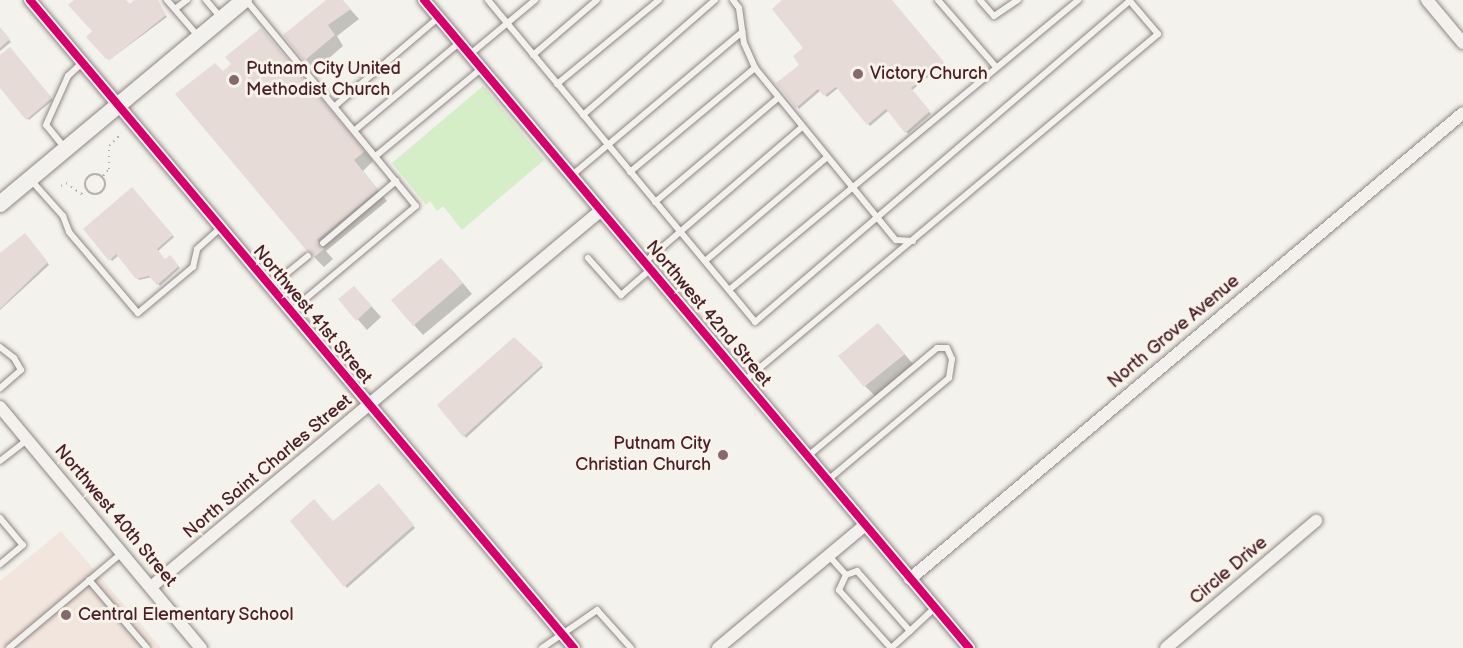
<!DOCTYPE html>
<style>
body{margin:0}
#map{position:relative;width:1463px;height:648px;overflow:hidden;background:#f4f2ec;font-family:"Balsamiq Sans",sans-serif}
div>[style]{position:absolute}
.built>*{inset:0;background:#f2e5dd}
.green>*{inset:0;background:#d5eec7}
.shadow>*{inset:0;background:#0003}
.building>*{inset:0;background:#e7dbd8}
.path>*{height:2px;margin-top:-1px;transform-origin:0;background:repeating-linear-gradient(90deg,#b6b0ae 0 1.5px,transparent 0 6px)}
.path>.ring{margin:-1px;padding:0;box-sizing:content-box;background:none;border:2px solid #b6b0ae;border-radius:50%}
.roads{filter:drop-shadow(0 0 2px #8f8685) drop-shadow(0 0 2px #8f8685)}
.service>*{height:6px;margin:-3px;padding:0 3px;transform-origin:3px;border-radius:3px;background:#f2f1ed}
.minor>*{height:12px;margin:-6px;padding:0 6px;transform-origin:6px;border-radius:6px;background:#f2f1ed}
.secondary>*{height:16px;margin:-8px;padding:0 8px;transform-origin:8px;border-radius:8px;background:#f2f1ed}
.cycleway>*{height:8px;margin:-4px;padding:0 4px;transform-origin:4px;border-radius:4px;background:#d6006c}
.dots>*{width:16px;height:16px;translate:-50% -50%;box-sizing:border-box;border:3px solid #f7f3e8;border-radius:50%}
span{translate:-50% -50%;white-space:nowrap;text-align:center;line-height:1.15;-webkit-text-stroke:6px #f7f3e8;paint-order:stroke}
.poi-label{font-size:18px;color:#4a1f2b}
.left{translate:0 -50%;text-align:left}
.right{translate:-100% -50%;text-align:right}
.street-label{font-size:18px;color:#4a1f2b}
</style>
<div id="map">
<div class="built">
<i style="clip-path:polygon(61px 531px,161px 648px,0 648px,0 581px)"></i>
</div>
<div class="green">
<i style="clip-path:polygon(483px 86px,544px 160px,462px 230px,443px 206px,437px 211px,430px 201px,426px 205px,392px 163px)"></i>
</div>
<div class="shadow">
<i style="clip-path:polygon(77px 0,125px 0,130px 6px,137px 0,155px 0,167px 17px,109px 60px,88px 37px,94px 31px)"></i>
<i style="clip-path:polygon(329px 0,342px 0,359px 19px,337px 36px,343px 46px,315px 70px,285px 36px)"></i>
<i style="clip-path:polygon(785px 0,889px 0,944px 64px,911px 91px,931px 114px,908px 134px,889px 110px,870px 126px,838px 88px,827px 97px,821px 90px,799px 109px,779px 83px,801px 65px,805px 49px)"></i>
<i style="clip-path:polygon(0 29px,11px 42px,0 51px)"></i>
<i style="clip-path:polygon(270px 40px,373px 161px,363px 171px,387px 201px,326px 251px,333px 259px,324px 267px,314px 257px,223px 73px)"></i>
<i style="clip-path:polygon(10px 49px,53px 100px,29px 120px,0 86px,0 57px)"></i>
<i style="clip-path:polygon(132px 189px,174px 237px,157px 252px,165px 261px,170px 257px,180px 268px,160px 286px,152px 277px,139px 280px,119px 255px,112px 261px,85px 230px)"></i>
<i style="clip-path:polygon(25px 235px,49px 265px,0 310px,0 255px)"></i>
<i style="clip-path:polygon(451px 269px,472px 294px,423px 335px,414px 325px)"></i>
<i style="clip-path:polygon(364px 298px,381px 317px,367px 330px,340px 299px)"></i>
<i style="clip-path:polygon(888px 335px,914px 365px,875px 396px,865px 386px)"></i>
<i style="clip-path:polygon(514px 339px,543px 367px,466px 438px,439px 405px)"></i>
<i style="clip-path:polygon(379px 485px,415px 528px,347px 588px,292px 521px,333px 523px)"></i>
</div>
<div class="building">
<i style="clip-path:polygon(74px 0,126px 0,130px 4px,134px 0,158px 0,166px 15px,111px 59px,106px 59px,86px 37px,92px 31px,68px 5px)"></i>
<i style="clip-path:polygon(326px 0,343px 0,351px 9px,328px 25px,335px 35px,304px 61px,283px 35px)"></i>
<i style="clip-path:polygon(782px 0,892px 0,944px 62px,911px 88px,930px 111px,905px 133px,886px 109px,867px 125px,836px 87px,824px 96px,818px 89px,796px 108px,776px 83px,799px 65px,793px 56px,803px 48px,772px 9px)"></i>
<i style="clip-path:polygon(0 27px,10px 39px,0 48px)"></i>
<i style="clip-path:polygon(261px 28px,365px 151px,354px 160px,378px 190px,317px 240px,324px 249px,313px 258px,175px 94px,215px 63px,223px 71px,231px 64px,225px 57px)"></i>
<i style="clip-path:polygon(10px 47px,52px 98px,26px 120px,0 88px,0 55px)"></i>
<i style="clip-path:polygon(132px 187px,173px 235px,157px 249px,165px 259px,170px 255px,179px 266px,157px 285px,149px 276px,136px 279px,116px 254px,109px 261px,83px 229px)"></i>
<i style="clip-path:polygon(25px 233px,48px 262px,0 309px,0 253px)"></i>
<i style="clip-path:polygon(441px 258px,463px 283px,413px 326px,391px 300px)"></i>
<i style="clip-path:polygon(354px 286px,372px 306px,356px 321px,338px 299px)"></i>
<i style="clip-path:polygon(878px 323px,905px 354px,864px 387px,838px 356px)"></i>
<i style="clip-path:polygon(514px 337px,543px 364px,463px 437px,437px 405px)"></i>
<i style="clip-path:polygon(379px 483px,414px 525px,344px 587px,290px 521px,314px 499px,333px 521px)"></i>
</div>
<div class="path">
<i class="ring" style="left:85px;top:174px;width:18px;height:18px"></i>
<i style="left:103px;top:176px;width:9px;rotate:-49deg"></i>
<i style="left:109px;top:169px;width:23px;rotate:-90deg"></i>
<i style="left:109px;top:146px;width:18px;rotate:-45deg"></i>
<i style="left:61px;top:186px;width:6px;rotate:-31deg"></i>
<i style="left:66px;top:183px;width:19px;rotate:36deg"></i>
<i style="left:81px;top:194px;width:6px;rotate:-39deg"></i>
</div>
<div class="roads">
<div class="service">
<i style="left:167px;top:0;width:48px;rotate:49.3deg"></i>
<i style="left:206px;top:0;width:23px;rotate:50deg"></i>
<i style="left:246px;top:0;width:267px;rotate:50.5deg"></i>
<i style="left:416px;top:206px;width:163px;rotate:140deg"></i>
<i style="left:488px;top:0;width:418px;rotate:50.3deg"></i>
<i style="left:755px;top:322px;width:494px;rotate:-40.6deg"></i>
<i style="left:733px;top:0;width:10px;rotate:53deg"></i>
<i style="left:739px;top:8px;width:35px;rotate:82deg"></i>
<i style="left:744px;top:43px;width:27px;rotate:66deg"></i>
<i style="left:755px;top:68px;width:222px;rotate:50.7deg"></i>
<i style="left:896px;top:240px;width:17px;rotate:3deg"></i>
<i style="left:938px;top:0;width:89px;rotate:49.1deg"></i>
<i style="left:980px;top:0;width:21px;rotate:49deg"></i>
<i style="left:994px;top:16px;width:29px;rotate:-34deg"></i>
<i style="left:175px;top:9px;width:15px;rotate:-37deg"></i>
<i style="left:469px;top:55px;width:86px;rotate:-39.8deg"></i>
<i style="left:533px;top:55px;width:84px;rotate:-40.7deg"></i>
<i style="left:557px;top:84px;width:132px;rotate:-39.5deg"></i>
<i style="left:335px;top:106px;width:135px;rotate:-40.5deg"></i>
<i style="left:583px;top:115px;width:175px;rotate:-41.1deg"></i>
<i style="left:355px;top:130px;width:136px;rotate:-39.9deg"></i>
<i style="left:64px;top:147px;width:28px;rotate:-129deg"></i>
<i style="left:46px;top:125px;width:54px;rotate:-65.8deg"></i>
<i style="left:68px;top:76px;width:19px;rotate:-43deg"></i>
<i style="left:377px;top:155px;width:135px;rotate:-39.6deg"></i>
<i style="left:630px;top:172px;width:163px;rotate:-39.8deg"></i>
<i style="left:571px;top:176px;width:224px;rotate:-40.1deg"></i>
<i style="left:30px;top:179px;width:50px;rotate:48.3deg"></i>
<i style="left:63px;top:216px;width:17px;rotate:69deg"></i>
<i style="left:69px;top:232px;width:106px;rotate:49.6deg"></i>
<i style="left:138px;top:313px;width:72px;rotate:-39.9deg"></i>
<i style="left:193px;top:267px;width:18px;rotate:-77deg"></i>
<i style="left:197px;top:249px;width:31px;rotate:-42deg"></i>
<i style="left:655px;top:202px;width:161px;rotate:-40.2deg"></i>
<i style="left:323px;top:243px;width:96px;rotate:-40.3deg"></i>
<i style="left:588px;top:258px;width:50px;rotate:48.3deg"></i>
<i style="left:621px;top:295px;width:38px;rotate:-41deg"></i>
<i style="left:705px;top:261px;width:159px;rotate:-40.4deg"></i>
<i style="left:645px;top:262px;width:206px;rotate:-40.7deg"></i>
<i style="left:270px;top:287px;width:49px;rotate:-39.2deg"></i>
<i style="left:729px;top:290px;width:454px;rotate:-39.7deg"></i>
<i style="left:0;top:347px;width:18px;rotate:38deg"></i>
<i style="left:14px;top:358px;width:14px;rotate:60deg"></i>
<i style="left:21px;top:370px;width:28px;rotate:139deg"></i>
<i style="left:744px;top:381px;width:540px;rotate:-39.97deg"></i>
<i style="left:1158px;top:34px;width:45px;rotate:-130.5deg"></i>
<i style="left:808px;top:456px;width:168px;rotate:-39.9deg"></i>
<i style="left:937px;top:348px;width:10px"></i>
<i style="left:947px;top:348px;width:12px;rotate:66deg"></i>
<i style="left:952px;top:359px;width:19px;rotate:99deg"></i>
<i style="left:949px;top:378px;width:158px;rotate:139.9deg"></i>
<i style="left:0;top:461px;width:34px;rotate:-38deg"></i>
<i style="left:0;top:518px;width:35px;rotate:50deg"></i>
<i style="left:23px;top:545px;width:30px;rotate:140deg"></i>
<i style="left:829px;top:556px;width:25px;rotate:48deg"></i>
<i style="left:857px;top:571px;width:80px;rotate:48.5deg"></i>
<i style="left:910px;top:631px;width:25px;rotate:138deg"></i>
<i style="left:891px;top:648px;width:78px;rotate:-131.9deg"></i>
<i style="left:839px;top:590px;width:17px;rotate:-65deg"></i>
<i style="left:846px;top:575px;width:12px;rotate:-20deg"></i>
<i style="left:89px;top:580px;width:89px;rotate:49.5deg"></i>
<i style="left:910px;top:631px;width:34px;rotate:-43deg"></i>
<i style="left:9px;top:648px;width:149px;rotate:-40.1deg"></i>
<i style="left:542px;top:648px;width:67px;rotate:-34.6deg"></i>
<i style="left:597px;top:610px;width:51px;rotate:48.2deg"></i>
</div>
<div class="minor">
<i style="left:30px;top:0;width:846px;rotate:49.99deg"></i>
<i style="left:424px;top:0;width:847px;rotate:49.93deg"></i>
<i style="left:1427px;top:0;width:56px;rotate:50.1deg"></i>
<i style="left:0;top:407px;width:314px;rotate:50.2deg"></i>
<i style="left:910px;top:579px;width:723px;rotate:-40.12deg"></i>
<i style="left:151px;top:587px;width:586px;rotate:-39.94deg"></i>
<i style="left:718px;top:648px;width:192px;rotate:-39.9deg"></i>
<i style="left:1166px;top:648px;width:197px;rotate:-40.3deg"></i>
</div>
<div class="secondary">
<i style="left:0;top:204px;width:318px;rotate:-39.9deg"></i>
</div>
</div>
<div class="cycleway">
<i style="left:30px;top:0;width:846px;rotate:49.99deg"></i>
<i style="left:424px;top:0;width:847px;rotate:49.93deg"></i>
</div>
<div class="dots">
<i style="left:858px;top:74px;background:#86696f"></i>
<i style="left:234px;top:80px;background:#86696f"></i>
<i style="left:723px;top:455px;background:#86696f"></i>
<i style="left:66px;top:615px;background:#86696f"></i>
</div>
<div class="poi-label">
<span class="left" style="left:246px;top:80px">Putnam City United<br>Methodist Church</span>
<span class="left" style="left:870px;top:74px">Victory Church</span>
<span class="right" style="left:711px;top:455px">Putnam City<br>Christian Church</span>
<span class="left" style="left:78px;top:615px">Central Elementary School</span>
</div>
<div class="street-label">
<span style="left:708px;top:314px;rotate:50deg">Northwest 42nd Street</span>
<span style="left:312px;top:315px;rotate:50deg">Northwest 41st Street</span>
<span style="left:1174px;top:332px;rotate:-40deg">North Grove Avenue</span>
<span style="left:268px;top:467px;rotate:-40deg">North Saint Charles Street</span>
<span style="left:115px;top:516px;rotate:50deg">Northwest 40th Street</span>
<span style="left:1229px;top:571px;rotate:-40deg">Circle Drive</span>
</div>
</div>
